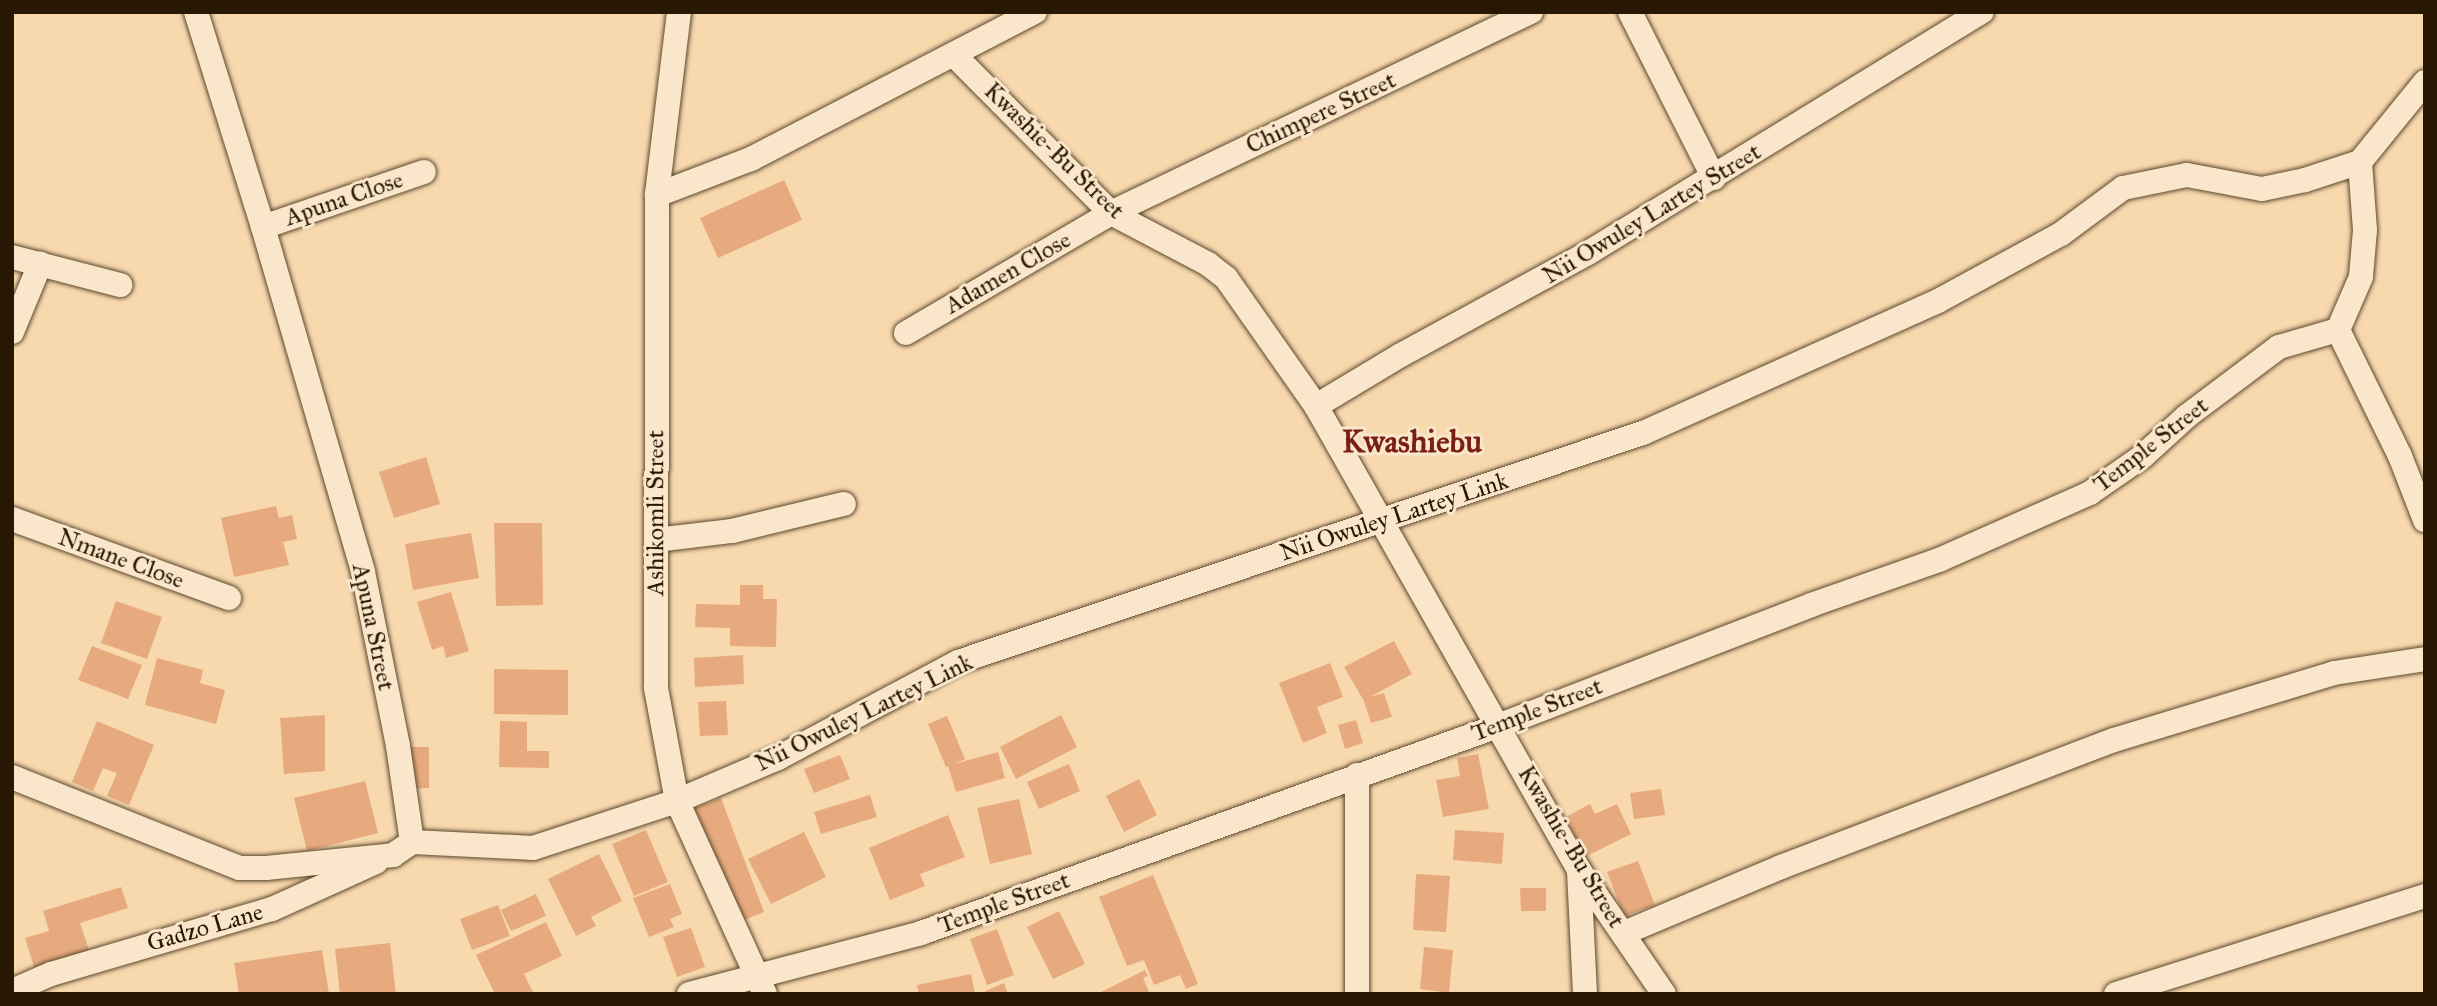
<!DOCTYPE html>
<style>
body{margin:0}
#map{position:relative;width:2437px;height:1006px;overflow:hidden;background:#f8d9ae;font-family:"IM FELL Great Primer",serif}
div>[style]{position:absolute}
.building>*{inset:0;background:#e6aa7e}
.roads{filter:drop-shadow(0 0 2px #5c482e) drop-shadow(0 0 2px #5c482e)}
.street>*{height:24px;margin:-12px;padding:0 12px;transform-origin:12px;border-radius:12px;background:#fae6ca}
span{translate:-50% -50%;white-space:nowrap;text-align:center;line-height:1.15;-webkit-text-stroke:6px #fae6ca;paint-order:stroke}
.street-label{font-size:24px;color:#281703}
.district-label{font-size:32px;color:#7a1f14;font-weight:700}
.frame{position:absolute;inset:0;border:14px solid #281703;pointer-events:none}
</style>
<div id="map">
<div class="building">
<i style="clip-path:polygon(784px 180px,802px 220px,718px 258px,700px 218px)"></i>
<i style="clip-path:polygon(426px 457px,440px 504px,394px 518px,379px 472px)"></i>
<i style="clip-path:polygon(276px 506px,279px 518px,292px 515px,297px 539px,283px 542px,289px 565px,234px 577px,221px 518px)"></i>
<i style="clip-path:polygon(494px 523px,542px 523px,543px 605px,496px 606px)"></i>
<i style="clip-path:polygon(471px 533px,479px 578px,413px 590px,405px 544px)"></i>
<i style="clip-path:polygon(740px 585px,763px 585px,763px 599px,777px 599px,776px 647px,730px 646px,730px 628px,695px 627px,696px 604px,740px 605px)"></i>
<i style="clip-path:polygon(451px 592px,469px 651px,446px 658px,443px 646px,432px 650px,417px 602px)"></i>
<i style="clip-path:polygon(116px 601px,162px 617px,147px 659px,101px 643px)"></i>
<i style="clip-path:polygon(1394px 641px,1412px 674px,1370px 697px,1384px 693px,1392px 717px,1371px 723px,1364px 701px,1344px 667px)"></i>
<i style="clip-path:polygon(92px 646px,142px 665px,128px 699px,78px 680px)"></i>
<i style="clip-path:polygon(743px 655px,744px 684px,695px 687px,694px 658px)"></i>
<i style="clip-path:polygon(157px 658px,203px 670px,200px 683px,225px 690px,216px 724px,145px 705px)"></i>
<i style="clip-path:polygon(1330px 663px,1343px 697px,1317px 707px,1327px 733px,1303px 743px,1279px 683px)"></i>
<i style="clip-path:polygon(494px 669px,568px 670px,568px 715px,494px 714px)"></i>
<i style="clip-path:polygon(726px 701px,728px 735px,700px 736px,698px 702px)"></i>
<i style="clip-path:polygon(325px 715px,325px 771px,284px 774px,280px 718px)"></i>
<i style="clip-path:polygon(1061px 715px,1077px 747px,1016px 779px,1000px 747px)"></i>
<i style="clip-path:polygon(947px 716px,965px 759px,954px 764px,998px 752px,1005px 778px,956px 792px,948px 766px,946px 767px,928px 724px)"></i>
<i style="clip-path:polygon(1356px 720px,1363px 743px,1345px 749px,1338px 725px)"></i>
<i style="clip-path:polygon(97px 721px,154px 745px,129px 805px,107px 796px,117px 773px,103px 768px,93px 791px,72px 782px)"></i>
<i style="clip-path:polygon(500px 721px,527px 722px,527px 751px,549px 751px,549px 768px,499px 767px)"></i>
<i style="clip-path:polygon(408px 747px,429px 747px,429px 788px,408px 789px)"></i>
<i style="clip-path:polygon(1478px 754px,1489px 809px,1443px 817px,1436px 780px,1460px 776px,1457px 758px)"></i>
<i style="clip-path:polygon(840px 755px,850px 779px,814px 793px,804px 769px)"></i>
<i style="clip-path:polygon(1069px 764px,1080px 791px,1039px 809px,1027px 782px)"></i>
<i style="clip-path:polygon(1139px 779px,1157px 815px,1124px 832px,1106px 796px)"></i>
<i style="clip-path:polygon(365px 781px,378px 833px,307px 851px,294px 798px)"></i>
<i style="clip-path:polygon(1661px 789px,1665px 815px,1634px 819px,1630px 793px)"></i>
<i style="clip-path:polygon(870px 795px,877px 817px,821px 834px,814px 812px)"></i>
<i style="clip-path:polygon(721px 798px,764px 912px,736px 923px,692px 809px)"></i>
<i style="clip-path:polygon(1019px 799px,1032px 854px,990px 864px,977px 808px)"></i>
<i style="clip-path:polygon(1590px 804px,1595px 814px,1617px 804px,1631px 834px,1585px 857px,1566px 817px)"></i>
<i style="clip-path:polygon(948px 815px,965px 857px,920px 874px,925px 886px,890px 900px,869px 848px)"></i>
<i style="clip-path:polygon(646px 830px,668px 882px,634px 896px,612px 844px)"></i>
<i style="clip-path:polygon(1455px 830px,1504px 833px,1502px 864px,1453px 860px)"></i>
<i style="clip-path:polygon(804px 832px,826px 877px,771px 904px,748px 859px)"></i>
<i style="clip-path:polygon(599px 854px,622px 901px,591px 917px,596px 926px,576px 936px,548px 879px)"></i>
<i style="clip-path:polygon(1638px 861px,1655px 905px,1624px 916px,1607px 872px)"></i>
<i style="clip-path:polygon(1416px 874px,1450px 876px,1446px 932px,1413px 930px)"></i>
<i style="clip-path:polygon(1153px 875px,1198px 984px,1186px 989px,1180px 975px,1154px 985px,1144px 960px,1127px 966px,1099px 897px)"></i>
<i style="clip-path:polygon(670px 884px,682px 914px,670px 919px,674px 927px,649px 937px,633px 898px)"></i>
<i style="clip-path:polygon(121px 887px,128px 908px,80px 923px,90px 953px,35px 970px,25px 938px,49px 931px,43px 911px)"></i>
<i style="clip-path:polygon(1520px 888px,1546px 888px,1546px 911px,1521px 911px)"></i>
<i style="clip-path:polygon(536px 894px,546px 916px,511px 931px,501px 910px)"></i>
<i style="clip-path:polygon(498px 905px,510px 936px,472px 950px,460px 919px)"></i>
<i style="clip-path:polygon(1059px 911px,1085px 964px,1053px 979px,1027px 927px)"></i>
<i style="clip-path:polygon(546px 922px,562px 956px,524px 974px,533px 992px,495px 994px,476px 955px)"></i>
<i style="clip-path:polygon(691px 928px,705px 967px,677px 977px,663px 937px)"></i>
<i style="clip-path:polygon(997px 929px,1014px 975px,987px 985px,970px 939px)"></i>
<i style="clip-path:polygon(390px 943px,396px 994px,340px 994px,335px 949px)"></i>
<i style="clip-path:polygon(1424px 947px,1453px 950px,1449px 993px,1420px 989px)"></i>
<i style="clip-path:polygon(322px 950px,329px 994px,239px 994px,234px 963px)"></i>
<i style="clip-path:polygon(1145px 970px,1148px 976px,1143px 978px,1150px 994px,1097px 994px)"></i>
<i style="clip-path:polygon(971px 974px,975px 994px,919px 994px,917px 985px)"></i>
<i style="clip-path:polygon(1004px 983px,1008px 994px,986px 994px,985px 991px)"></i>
</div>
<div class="roads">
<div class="street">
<i style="left:196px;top:12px;width:225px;rotate:72.7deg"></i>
<i style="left:263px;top:227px;width:359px;rotate:73.8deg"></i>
<i style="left:363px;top:572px;width:177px;rotate:78.6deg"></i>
<i style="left:398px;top:746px;width:97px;rotate:81.7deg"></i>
<i style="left:679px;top:12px;width:184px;rotate:96.9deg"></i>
<i style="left:657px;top:195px;width:493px;rotate:90.1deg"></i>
<i style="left:656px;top:688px;width:115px;rotate:79.5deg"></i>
<i style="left:677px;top:801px;width:212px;rotate:65.5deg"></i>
<i style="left:1630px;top:12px;width:186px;rotate:63.2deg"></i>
<i style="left:954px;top:55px;width:223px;rotate:45.2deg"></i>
<i style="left:1111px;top:213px;width:110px;rotate:27.7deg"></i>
<i style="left:1208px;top:264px;width:23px;rotate:38deg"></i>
<i style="left:1226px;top:278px;width:156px;rotate:54.9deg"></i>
<i style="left:1316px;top:406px;width:533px;rotate:60.45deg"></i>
<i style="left:1579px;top:870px;width:150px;rotate:55.6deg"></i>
<i style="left:2425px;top:82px;width:103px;rotate:129.1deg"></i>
<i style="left:2360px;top:162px;width:68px;rotate:85.8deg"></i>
<i style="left:2365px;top:230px;width:47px;rotate:94.9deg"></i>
<i style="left:2361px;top:277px;width:58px;rotate:113.5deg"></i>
<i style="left:2338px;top:330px;width:140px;rotate:63.8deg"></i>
<i style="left:2400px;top:456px;width:69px;rotate:68.7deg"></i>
<i style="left:657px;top:195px;width:101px;rotate:-21deg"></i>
<i style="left:751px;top:159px;width:320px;rotate:-27.4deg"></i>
<i style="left:263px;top:227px;width:170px;rotate:-18.9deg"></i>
<i style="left:12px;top:257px;width:112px;rotate:14.5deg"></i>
<i style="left:12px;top:332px;width:74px;rotate:-67.6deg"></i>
<i style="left:906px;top:333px;width:238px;rotate:-30.3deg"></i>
<i style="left:1111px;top:213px;width:466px;rotate:-25.6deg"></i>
<i style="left:1316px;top:406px;width:99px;rotate:-31deg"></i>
<i style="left:1401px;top:355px;width:213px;rotate:-28.6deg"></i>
<i style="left:1588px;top:253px;width:462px;rotate:-31.5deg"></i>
<i style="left:12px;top:519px;width:231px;rotate:20deg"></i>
<i style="left:656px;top:540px;width:77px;rotate:-6.8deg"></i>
<i style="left:732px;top:531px;width:115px;rotate:-13.6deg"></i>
<i style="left:12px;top:777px;width:245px;rotate:21.8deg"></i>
<i style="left:240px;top:868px;width:26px"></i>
<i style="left:266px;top:868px;width:128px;rotate:-5.8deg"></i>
<i style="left:393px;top:855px;width:23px;rotate:-34deg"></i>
<i style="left:412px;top:842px;width:121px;rotate:2.8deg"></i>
<i style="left:533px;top:848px;width:151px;rotate:-18.1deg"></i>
<i style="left:677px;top:801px;width:110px;rotate:-23.1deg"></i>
<i style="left:778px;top:758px;width:204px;rotate:-28.1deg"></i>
<i style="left:958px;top:662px;width:722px;rotate:-18.49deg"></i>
<i style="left:1643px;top:433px;width:323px;rotate:-24.1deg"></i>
<i style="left:1938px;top:301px;width:140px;rotate:-28.6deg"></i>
<i style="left:2061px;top:234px;width:77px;rotate:-36.6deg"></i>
<i style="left:2123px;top:188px;width:65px;rotate:-11.5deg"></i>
<i style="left:2187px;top:175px;width:76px;rotate:10.6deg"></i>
<i style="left:2262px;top:189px;width:44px;rotate:-11.8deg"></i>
<i style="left:2305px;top:180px;width:58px;rotate:-18.1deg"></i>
<i style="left:1579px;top:871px;width:123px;rotate:87.2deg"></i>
<i style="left:1624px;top:933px;width:170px;rotate:-22.8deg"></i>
<i style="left:1781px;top:867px;width:356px;rotate:-20.9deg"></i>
<i style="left:2114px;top:740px;width:230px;rotate:-16.9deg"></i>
<i style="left:2334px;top:673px;width:92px;rotate:-8.7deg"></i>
<i style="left:12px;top:991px;width:43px;rotate:-23.6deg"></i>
<i style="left:51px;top:974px;width:230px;rotate:-16.4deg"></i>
<i style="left:272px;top:909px;width:114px;rotate:-24.3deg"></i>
<i style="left:689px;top:994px;width:240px;rotate:-14.7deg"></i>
<i style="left:921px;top:933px;width:613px;rotate:-19.74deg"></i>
<i style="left:1498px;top:726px;width:336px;rotate:-21.1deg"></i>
<i style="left:1811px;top:605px;width:136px;rotate:-19.4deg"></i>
<i style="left:1939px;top:560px;width:165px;rotate:-23.9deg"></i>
<i style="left:2090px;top:493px;width:65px;rotate:-34.9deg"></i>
<i style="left:2143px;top:456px;width:59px;rotate:-42.3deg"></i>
<i style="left:2187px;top:416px;width:115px;rotate:-36.9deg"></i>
<i style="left:2279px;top:347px;width:61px;rotate:-16.1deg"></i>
<i style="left:1357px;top:994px;width:219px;rotate:-90deg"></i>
<i style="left:2116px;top:994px;width:324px;rotate:-17.6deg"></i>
</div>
</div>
<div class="street-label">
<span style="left:1321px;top:113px;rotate:-25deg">Chimpere Street</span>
<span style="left:1054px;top:151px;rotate:44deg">Kwashie-Bu Street</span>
<span style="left:344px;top:199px;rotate:-19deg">Apuna Close</span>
<span style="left:1652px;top:214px;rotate:-31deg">Nii Owuley Lartey Street</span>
<span style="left:1008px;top:273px;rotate:-30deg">Adamen Close</span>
<span style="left:2151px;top:445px;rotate:-38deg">Temple Street</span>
<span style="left:656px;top:513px;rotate:-90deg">Ashikomli Street</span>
<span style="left:1394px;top:517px;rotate:-18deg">Nii Owuley Lartey Link</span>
<span style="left:121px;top:559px;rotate:20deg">Nmane Close</span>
<span style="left:373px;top:627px;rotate:78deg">Apuna Street</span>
<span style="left:1537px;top:710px;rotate:-21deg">Temple Street</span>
<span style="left:864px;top:713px;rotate:-26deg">Nii Owuley Lartey Link</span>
<span style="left:1571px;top:847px;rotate:59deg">Kwashie-Bu Street</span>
<span style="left:1004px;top:903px;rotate:-20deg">Temple Street</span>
<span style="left:205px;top:928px;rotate:-16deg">Gadzo Lane</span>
</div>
<div class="district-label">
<span style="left:1412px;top:442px">Kwashiebu</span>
</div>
<div class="frame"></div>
</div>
